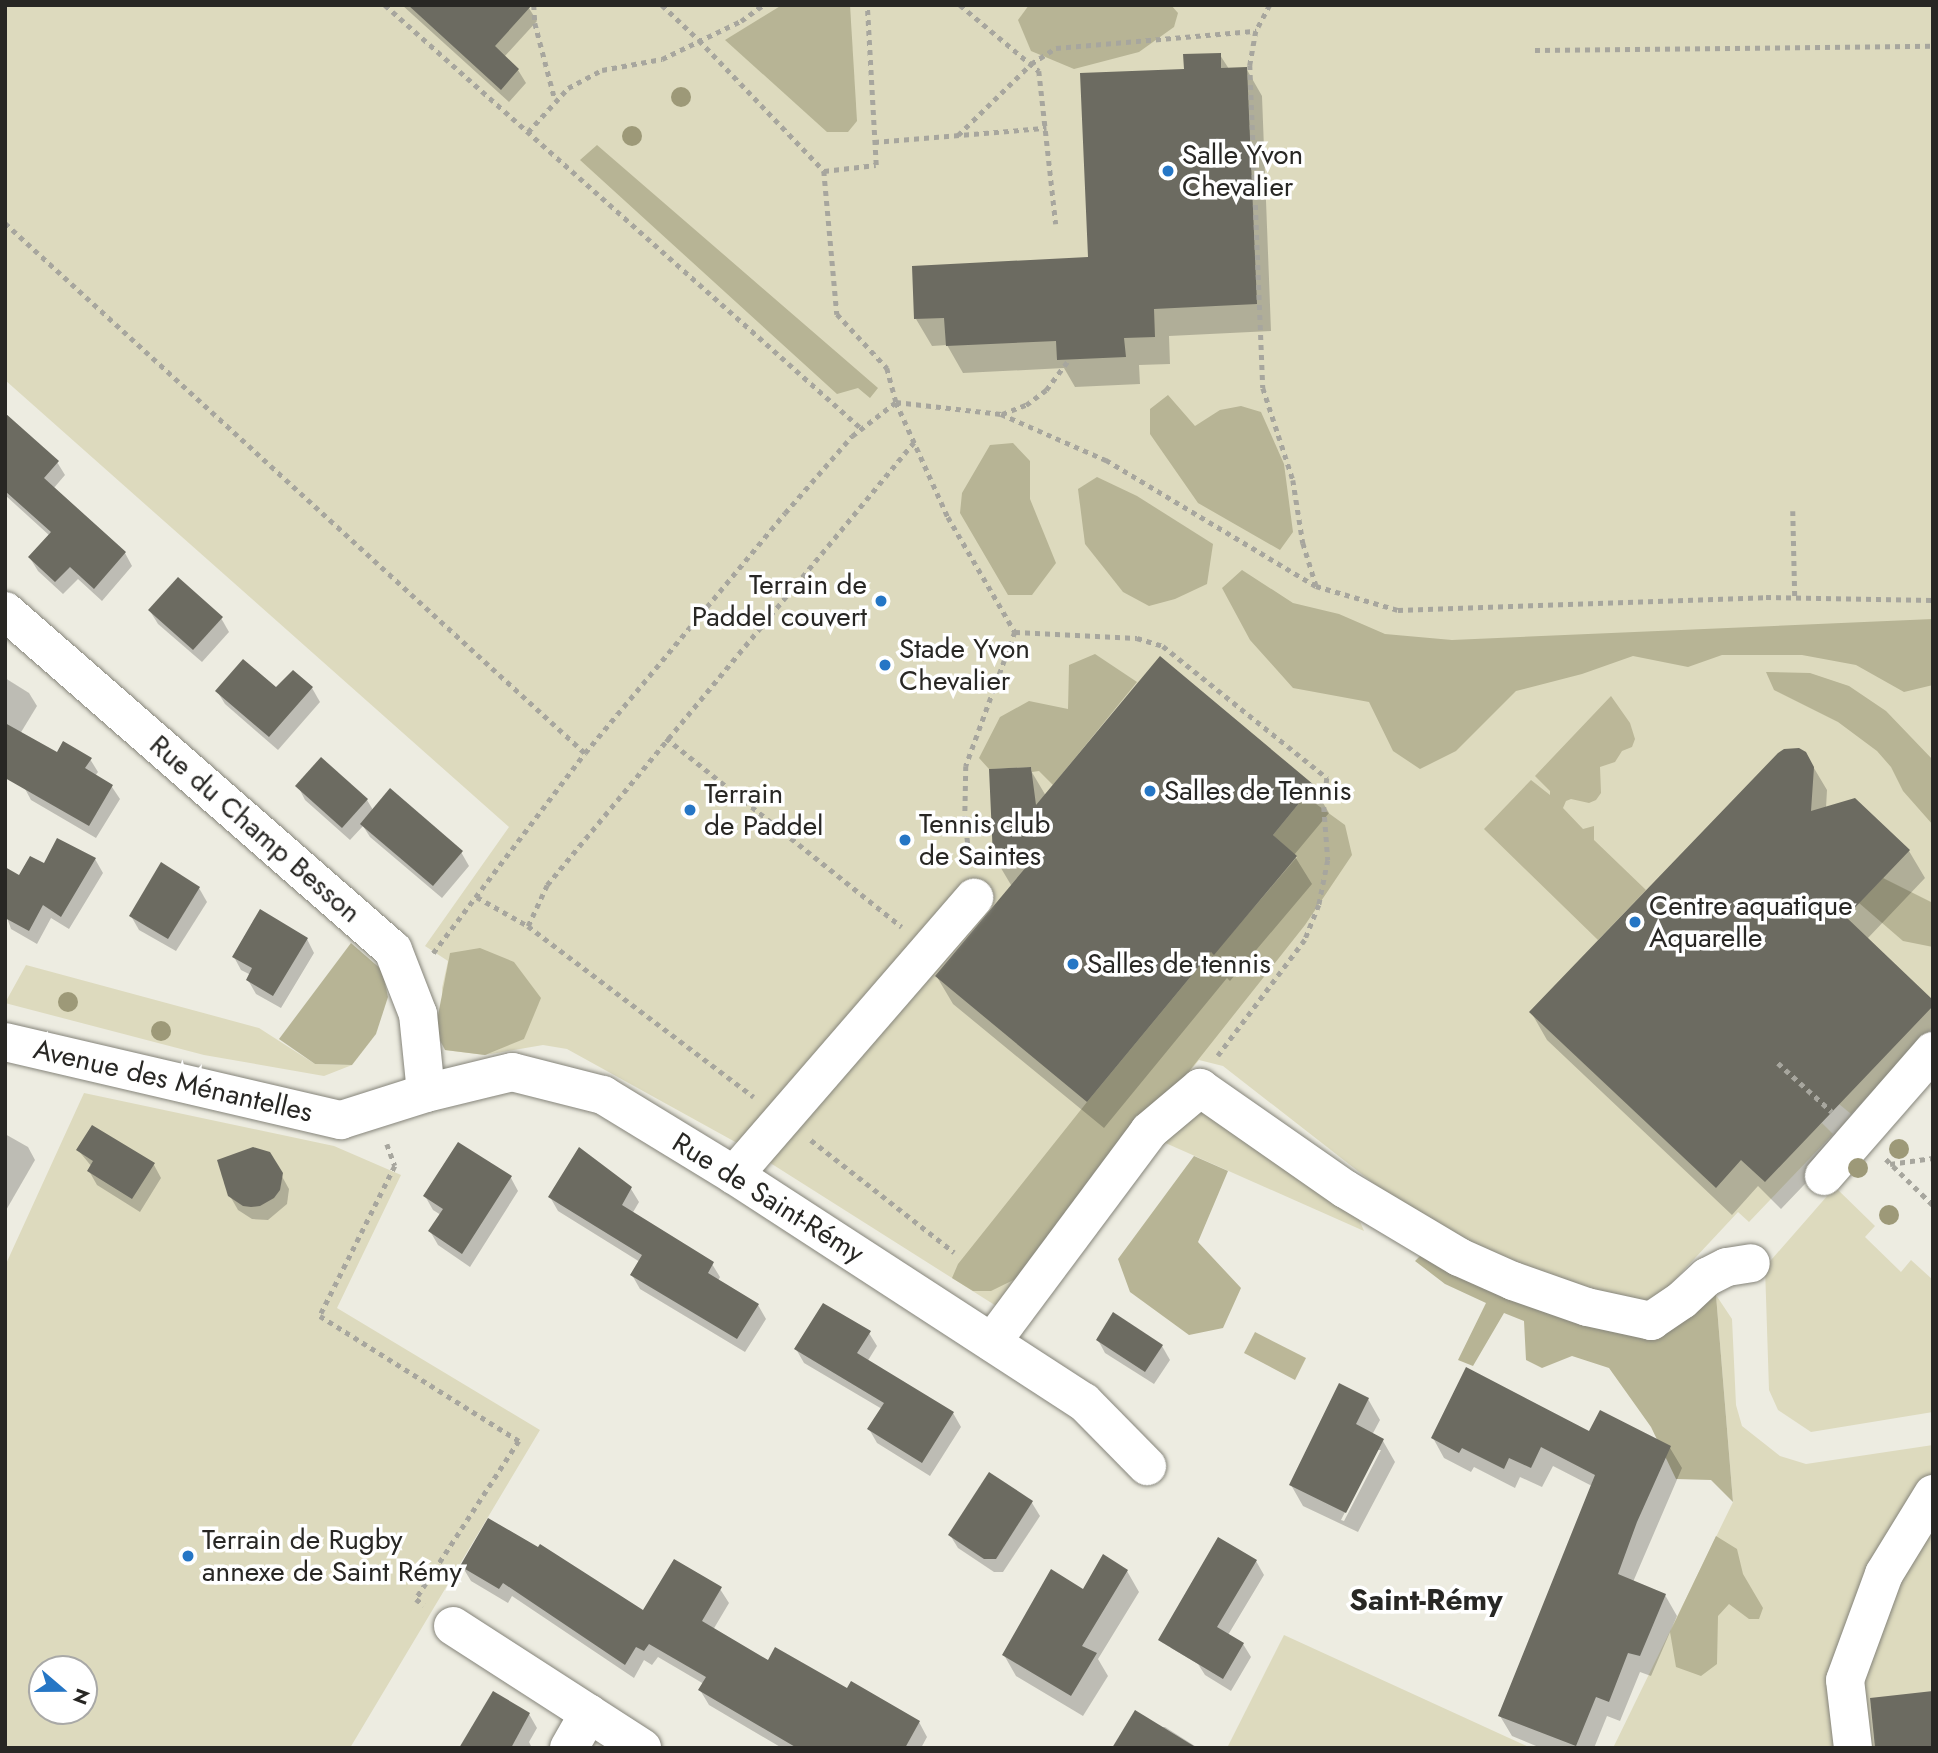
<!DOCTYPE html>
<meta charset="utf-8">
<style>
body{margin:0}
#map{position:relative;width:1938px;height:1753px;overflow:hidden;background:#edece1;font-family:Jost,sans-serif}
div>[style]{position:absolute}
.green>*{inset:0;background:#dddabe}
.forest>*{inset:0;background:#b7b495}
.water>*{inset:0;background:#bbb798}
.shadow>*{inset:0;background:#0003}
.building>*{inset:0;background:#6c6b61}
.path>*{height:4.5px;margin-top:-2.25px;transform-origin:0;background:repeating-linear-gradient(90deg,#a7a69e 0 5px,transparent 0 10px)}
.roads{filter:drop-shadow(0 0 2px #85847a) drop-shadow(0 0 2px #85847a)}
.minor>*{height:38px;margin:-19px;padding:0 19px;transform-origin:19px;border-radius:19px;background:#fff}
.trees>*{width:20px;height:20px;margin:-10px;border-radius:50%;background:#9d9978}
.dots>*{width:19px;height:19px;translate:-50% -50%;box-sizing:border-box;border:4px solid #fff;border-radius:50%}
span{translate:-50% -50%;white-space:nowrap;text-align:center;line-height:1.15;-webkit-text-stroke:7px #fff;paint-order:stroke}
.poi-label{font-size:28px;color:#282724}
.left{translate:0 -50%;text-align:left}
.right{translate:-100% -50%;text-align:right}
.street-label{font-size:28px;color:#282724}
.neighbourhood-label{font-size:30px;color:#282724;font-weight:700}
.frame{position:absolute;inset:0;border:7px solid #282724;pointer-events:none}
.north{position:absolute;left:28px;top:1655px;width:70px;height:70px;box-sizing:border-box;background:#fff;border:2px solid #a9a9a7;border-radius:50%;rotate:110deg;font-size:19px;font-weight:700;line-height:28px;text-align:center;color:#282724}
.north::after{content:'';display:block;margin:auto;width:24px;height:32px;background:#2576c5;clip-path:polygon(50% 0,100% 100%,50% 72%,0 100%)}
</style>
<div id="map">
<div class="green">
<i style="clip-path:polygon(5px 5px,1933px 5px,1933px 1027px,1851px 1114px,1839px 1104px,1814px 1130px,1822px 1123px,1833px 1134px,1749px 1222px,1738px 1212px,1654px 1302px,1569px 1289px,1488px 1257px,1386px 1193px,1223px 1066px,1199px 1060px,1001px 1309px,748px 1149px,567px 1049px,543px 1045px,485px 1055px,445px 1050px,442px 988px,448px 961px,425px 946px,509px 827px,5px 380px)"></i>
<i style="clip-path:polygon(26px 965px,259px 1028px,315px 1064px,352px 1065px,324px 1076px,204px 1055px,5px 1003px)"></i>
<i style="clip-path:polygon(evenodd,84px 1093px,334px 1146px,401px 1175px,337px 1308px,540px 1430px,350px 1748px,5px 1748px,5px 1266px,84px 1093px,42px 1669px,84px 1669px,84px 1711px,42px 1711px,42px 1669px)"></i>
<i style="clip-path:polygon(1198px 1106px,1356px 1212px,1364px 1231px,1161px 1141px)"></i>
<i style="clip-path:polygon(1835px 1187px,1875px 1226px,1865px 1237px,1901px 1272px,1911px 1260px,1933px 1280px,1933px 1412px,1811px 1432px,1778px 1410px,1769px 1390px,1765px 1267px)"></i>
<i style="clip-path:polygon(1716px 1295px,1732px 1319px,1736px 1405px,1742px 1426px,1780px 1456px,1806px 1464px,1933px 1445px,1933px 1483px,1898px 1515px,1839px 1667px,1848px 1748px,1613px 1748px,1733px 1502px)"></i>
<i style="clip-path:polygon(1933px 1518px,1933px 1748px,1865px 1748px,1857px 1684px,1873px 1627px)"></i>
<i style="clip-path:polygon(1284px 1635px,1531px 1748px,1227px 1748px)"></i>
</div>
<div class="forest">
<i style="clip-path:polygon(782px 5px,850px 5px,857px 121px,848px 132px,827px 132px,725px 40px)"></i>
<i style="clip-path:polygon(1029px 5px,1171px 5px,1178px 13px,1174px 27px,1139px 52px,1074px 69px,1031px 51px,1018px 20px)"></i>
<i style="clip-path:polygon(597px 145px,878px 388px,870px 398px,858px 388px,837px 394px,580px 160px)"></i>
<i style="clip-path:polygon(1168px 395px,1195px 426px,1220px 410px,1241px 406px,1261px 412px,1284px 464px,1293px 532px,1280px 550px,1198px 503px,1150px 434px,1150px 409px)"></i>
<i style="clip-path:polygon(1013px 443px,1030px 461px,1030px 499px,1056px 563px,1032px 595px,1008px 595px,960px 513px,962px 493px,990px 445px)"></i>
<i style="clip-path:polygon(1097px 477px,1137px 496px,1213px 544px,1207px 584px,1175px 599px,1149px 606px,1123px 592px,1085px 544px,1078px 489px)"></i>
<i style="clip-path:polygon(1242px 570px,1293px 603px,1339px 614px,1385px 634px,1452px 640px,1933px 619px,1933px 685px,1904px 692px,1856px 665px,1802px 655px,1722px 655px,1688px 667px,1633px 656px,1582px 674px,1516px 691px,1456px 751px,1420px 769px,1393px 751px,1369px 702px,1293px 688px,1250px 640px,1222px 588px)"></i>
<i style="clip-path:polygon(1095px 654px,1137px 682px,1053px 785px,1039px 771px,1032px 772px,1031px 767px,989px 769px,979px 758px,1000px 717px,1029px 701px,1068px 709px,1069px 665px)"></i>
<i style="clip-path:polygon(1766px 672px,1810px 673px,1849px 686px,1886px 711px,1933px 760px,1933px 825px,1903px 791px,1891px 767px,1877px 751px,1838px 722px,1774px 690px)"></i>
<i style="clip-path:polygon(1305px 796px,1345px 825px,1352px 855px,1305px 925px,1030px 1272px,991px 1291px,973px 1291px,952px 1278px,958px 1264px,1087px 1102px,1211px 952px,1214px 954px,1297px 857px,1273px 835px)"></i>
<i style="clip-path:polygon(1883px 878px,1933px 903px,1933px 947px,1903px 941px,1859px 903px)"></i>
<i style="clip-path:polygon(351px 943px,382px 970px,388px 997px,376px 1034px,352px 1065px,315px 1064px,279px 1039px)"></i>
<i style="clip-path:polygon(480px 948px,514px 962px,541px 998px,524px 1039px,485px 1055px,445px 1050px,435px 1031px,450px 953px)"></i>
<i style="clip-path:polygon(1194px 1156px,1228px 1171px,1198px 1242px,1241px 1288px,1223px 1328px,1189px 1335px,1130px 1292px,1118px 1259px)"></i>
<i style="clip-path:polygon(1427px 1249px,1594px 1322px,1716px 1295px,1733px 1502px,1711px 1480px,1676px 1479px,1651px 1427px,1609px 1368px,1572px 1356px,1542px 1368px,1526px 1360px,1524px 1321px,1504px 1313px,1473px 1366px,1458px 1360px,1486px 1303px,1445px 1284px,1415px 1261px)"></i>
<i style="clip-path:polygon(1716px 1536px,1737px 1549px,1743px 1574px,1763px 1608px,1759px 1619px,1749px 1619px,1729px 1604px,1718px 1616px,1717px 1664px,1701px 1676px,1676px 1667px,1670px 1632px)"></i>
</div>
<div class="water">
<i style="clip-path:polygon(1611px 696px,1630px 723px,1635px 739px,1632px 747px,1622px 751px,1615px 762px,1600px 767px,1601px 793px,1596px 800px,1589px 803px,1571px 799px,1566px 801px,1563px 808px,1583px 829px,1594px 826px,1594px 840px,1646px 890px,1598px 940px,1484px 829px,1531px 780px,1550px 795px,1550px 791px,1535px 776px)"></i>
<i style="clip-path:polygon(1255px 1332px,1306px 1358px,1295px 1380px,1244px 1353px)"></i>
</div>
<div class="shadow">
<i style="clip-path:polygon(402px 5px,527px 5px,537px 21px,504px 57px,518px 70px,526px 83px,509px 102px)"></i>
<i style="clip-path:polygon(1220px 55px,1229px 69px,1246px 68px,1262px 96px,1271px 331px,1169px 336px,1170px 364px,1139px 365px,1140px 384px,1075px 387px,1064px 368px,963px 373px,947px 345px,932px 346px,916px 319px,1089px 259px,1185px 70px)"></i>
<i style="clip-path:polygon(5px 415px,57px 462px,65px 475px,53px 489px,125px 553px,132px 566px,102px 601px,78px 579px,63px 594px,38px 571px,30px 558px,50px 536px,5px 495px)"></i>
<i style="clip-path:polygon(150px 611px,221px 618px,229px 632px,202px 662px,158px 624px)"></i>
<i style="clip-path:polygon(1160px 658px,1313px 786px,1329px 813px,1294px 855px,1312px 884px,1230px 981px,1227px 978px,1104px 1128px,953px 1004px,937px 977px,1014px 885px,1011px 885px,995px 858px,991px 771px,1030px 769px,1046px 796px)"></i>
<i style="clip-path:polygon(5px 678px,29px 693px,37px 706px,9px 752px,5px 750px)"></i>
<i style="clip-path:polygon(312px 688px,320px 702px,278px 750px,225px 704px,217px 691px)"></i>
<i style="clip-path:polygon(1805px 753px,1827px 790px,1826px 808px,1909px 851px,1925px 878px,1867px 939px,1933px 1002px,1933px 1050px,1781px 1209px,1758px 1186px,1732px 1215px,1547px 1040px,1531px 1012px)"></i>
<i style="clip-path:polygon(58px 754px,90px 759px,98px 772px,95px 776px,112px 787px,120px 799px,96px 838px,31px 800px,24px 787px)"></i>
<i style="clip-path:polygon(298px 786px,367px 800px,373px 810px,461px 852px,469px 866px,442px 898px,370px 837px,363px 826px,350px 840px,305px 800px)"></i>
<i style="clip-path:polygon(95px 859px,103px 873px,69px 929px,51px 918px,37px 944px,11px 929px,5px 912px,20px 877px)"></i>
<i style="clip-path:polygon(199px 888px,207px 902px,176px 951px,139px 930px,131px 916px)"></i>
<i style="clip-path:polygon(307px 939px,314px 953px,281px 1008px,256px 994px,248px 980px,251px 975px,241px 970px,234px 957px)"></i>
<i style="clip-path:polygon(5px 1134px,28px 1147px,35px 1160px,5px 1212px)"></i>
<i style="clip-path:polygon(78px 1150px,154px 1165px,161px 1178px,140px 1212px,97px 1185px,89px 1171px,92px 1167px)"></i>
<i style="clip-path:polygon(269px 1153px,289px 1189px,287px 1204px,268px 1220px,252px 1219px,238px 1210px,230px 1196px)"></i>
<i style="clip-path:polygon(511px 1178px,518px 1191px,470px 1267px,438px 1245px,430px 1231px,441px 1215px,433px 1210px,425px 1196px)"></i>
<i style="clip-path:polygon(631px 1189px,639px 1202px,632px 1214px,712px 1264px,720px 1277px,718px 1281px,758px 1305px,766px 1319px,745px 1352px,640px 1289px,632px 1275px,640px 1262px,558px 1211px,550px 1197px)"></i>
<i style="clip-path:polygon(869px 1333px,877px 1346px,867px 1362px,953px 1413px,961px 1427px,930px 1476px,877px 1443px,869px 1429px,882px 1409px,804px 1363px,796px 1349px)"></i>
<i style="clip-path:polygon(1098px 1340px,1162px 1346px,1170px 1360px,1154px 1384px,1105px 1353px)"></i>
<i style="clip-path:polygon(evenodd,1368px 1399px,1380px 1420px,1372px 1435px,1383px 1441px,1395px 1462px,1358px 1532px,1303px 1506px,1291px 1485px,1368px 1399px,1377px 1450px,1381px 1450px,1344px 1521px,1341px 1520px,1377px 1450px)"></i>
<i style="clip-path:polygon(1589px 1433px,1670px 1448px,1682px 1468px,1633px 1582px,1665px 1595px,1677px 1616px,1651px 1676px,1640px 1672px,1620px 1721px,1607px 1716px,1594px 1748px,1541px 1748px,1512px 1736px,1500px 1716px,1592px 1486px,1553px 1466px,1542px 1487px,1520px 1477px,1515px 1488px,1474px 1467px,1471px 1472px,1444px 1458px,1433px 1438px)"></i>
<i style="clip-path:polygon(989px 1474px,1032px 1503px,1040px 1516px,1003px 1572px,994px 1572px,958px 1548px,950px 1535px)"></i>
<i style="clip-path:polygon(1256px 1561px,1264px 1575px,1228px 1635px,1243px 1644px,1251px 1657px,1231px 1691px,1205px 1675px,1198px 1664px,1171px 1648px,1163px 1635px)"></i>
<i style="clip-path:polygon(462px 1566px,644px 1612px,720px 1589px,729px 1603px,713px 1630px,768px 1662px,848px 1690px,919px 1722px,927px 1737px,921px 1748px,782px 1748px,709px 1705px,700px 1690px,704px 1684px,658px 1657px,652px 1665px,644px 1660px,634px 1678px,512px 1596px,508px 1603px,471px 1581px)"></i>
<i style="clip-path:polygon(1127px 1571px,1139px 1592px,1098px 1659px,1108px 1676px,1083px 1716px,1016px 1676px,1004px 1655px,1084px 1591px)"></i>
<i style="clip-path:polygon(529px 1714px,537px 1728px,529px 1742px,532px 1748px,462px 1748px)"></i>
<i style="clip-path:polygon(1162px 1727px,1165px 1727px,1198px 1748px,1151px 1748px)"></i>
</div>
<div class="building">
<i style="clip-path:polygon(408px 5px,532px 5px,495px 46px,519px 69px,501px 90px)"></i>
<i style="clip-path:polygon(1221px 53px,1221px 68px,1247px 67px,1257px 304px,1154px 309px,1155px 337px,1124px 338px,1126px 357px,1057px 360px,1056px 341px,946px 346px,944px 318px,914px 319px,912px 266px,1088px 257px,1080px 73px,1184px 69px,1183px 54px)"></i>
<i style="clip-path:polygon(5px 413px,59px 461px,44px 478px,126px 552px,94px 589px,70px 567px,55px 582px,28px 557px,51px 532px,5px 491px)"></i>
<i style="clip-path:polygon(178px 577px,223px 617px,193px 650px,148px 610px)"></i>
<i style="clip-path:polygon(1160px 656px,1314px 785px,1273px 835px,1297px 856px,1214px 955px,1211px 952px,1087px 1102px,935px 976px,1037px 854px,993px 858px,989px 769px,1031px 767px,1036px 805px)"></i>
<i style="clip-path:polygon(243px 659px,276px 687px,293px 670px,313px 687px,269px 737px,215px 691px)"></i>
<i style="clip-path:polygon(5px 723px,57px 752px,63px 741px,92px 758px,85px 768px,113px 785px,89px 826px,5px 778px)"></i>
<i style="clip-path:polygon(1799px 748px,1806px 752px,1814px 767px,1811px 811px,1855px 798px,1910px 850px,1846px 917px,1933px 1000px,1933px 1006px,1765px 1182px,1741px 1160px,1716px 1188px,1529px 1012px,1778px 753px,1784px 749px)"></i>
<i style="clip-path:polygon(321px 757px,368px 799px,342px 828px,295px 786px)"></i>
<i style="clip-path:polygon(390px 788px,463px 851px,433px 886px,360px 824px)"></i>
<i style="clip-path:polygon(57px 838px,96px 858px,61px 917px,43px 905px,29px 931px,5px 918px,5px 867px,19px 875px,30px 856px,44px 863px)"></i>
<i style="clip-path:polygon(161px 862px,200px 887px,168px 939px,129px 916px)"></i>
<i style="clip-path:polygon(260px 909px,308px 938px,273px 996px,246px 980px,252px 968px,232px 957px)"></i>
<i style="clip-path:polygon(92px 1125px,155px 1163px,132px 1199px,87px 1171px,93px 1161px,76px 1150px)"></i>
<i style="clip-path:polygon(458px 1142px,512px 1176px,462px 1254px,428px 1231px,443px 1209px,423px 1196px)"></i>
<i style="clip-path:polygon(253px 1147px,270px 1152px,283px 1173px,280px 1190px,274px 1198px,260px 1206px,251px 1207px,243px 1206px,228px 1196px,217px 1160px)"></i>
<i style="clip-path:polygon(579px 1147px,632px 1187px,622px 1205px,714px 1262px,708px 1273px,759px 1304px,737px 1339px,630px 1275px,642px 1255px,548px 1197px)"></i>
<i style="clip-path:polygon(823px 1303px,871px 1331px,857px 1353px,954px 1412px,922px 1463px,867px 1429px,884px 1403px,794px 1349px)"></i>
<i style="clip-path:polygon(1113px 1312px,1163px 1345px,1145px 1372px,1096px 1340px)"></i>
<i style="clip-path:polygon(1466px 1367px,1589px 1431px,1600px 1410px,1671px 1446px,1637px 1522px,1618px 1574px,1666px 1594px,1640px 1656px,1628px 1653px,1609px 1702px,1596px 1697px,1576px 1746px,1498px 1716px,1595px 1475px,1541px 1447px,1531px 1468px,1509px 1458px,1504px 1469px,1462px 1448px,1459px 1453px,1431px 1438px)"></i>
<i style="clip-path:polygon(1339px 1383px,1369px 1398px,1356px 1424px,1384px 1439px,1346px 1513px,1289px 1485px)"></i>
<i style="clip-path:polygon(989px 1472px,1033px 1501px,996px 1559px,984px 1559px,948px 1535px)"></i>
<i style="clip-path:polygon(488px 1518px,538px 1547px,540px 1544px,643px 1610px,674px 1559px,722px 1587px,702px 1621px,768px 1660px,775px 1647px,847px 1688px,851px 1681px,920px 1721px,905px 1748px,797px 1748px,698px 1690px,706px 1677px,649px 1644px,644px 1651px,636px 1647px,625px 1665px,503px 1583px,499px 1589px,460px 1566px)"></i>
<i style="clip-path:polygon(1218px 1537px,1257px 1560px,1217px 1627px,1244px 1643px,1223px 1679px,1158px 1640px)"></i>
<i style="clip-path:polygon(1103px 1554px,1128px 1570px,1082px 1646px,1097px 1653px,1071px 1696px,1002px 1655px,1051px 1569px,1083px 1589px)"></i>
<i style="clip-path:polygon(493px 1691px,530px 1713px,511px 1748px,459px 1748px)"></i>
<i style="clip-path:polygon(1933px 1691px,1933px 1748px,1875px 1748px,1870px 1698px)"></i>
<i style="clip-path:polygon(1135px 1710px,1197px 1748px,1112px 1748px)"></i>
</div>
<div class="path">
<i style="left:385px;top:5px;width:638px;rotate:41.63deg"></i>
<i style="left:534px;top:5px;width:18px;rotate:87deg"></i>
<i style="left:535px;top:23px;width:80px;rotate:75.4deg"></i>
<i style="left:662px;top:5px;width:51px;rotate:43.4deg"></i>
<i style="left:699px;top:40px;width:181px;rotate:46.3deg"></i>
<i style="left:824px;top:171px;width:52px;rotate:-6.6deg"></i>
<i style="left:876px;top:165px;width:160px;rotate:-93.2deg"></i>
<i style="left:960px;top:5px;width:103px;rotate:39.9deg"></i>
<i style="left:1039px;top:71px;width:154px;rotate:83.7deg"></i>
<i style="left:1270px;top:5px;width:30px;rotate:118deg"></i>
<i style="left:1256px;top:31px;width:35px;rotate:100deg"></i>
<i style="left:1250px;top:65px;width:323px;rotate:87.7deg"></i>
<i style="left:1263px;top:388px;width:97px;rotate:71.9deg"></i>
<i style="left:1293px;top:480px;width:64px;rotate:81deg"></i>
<i style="left:1303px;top:543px;width:44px;rotate:72.8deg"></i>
<i style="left:1535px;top:50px;width:398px;rotate:-0.6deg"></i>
<i style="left:528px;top:132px;width:59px;rotate:-47.7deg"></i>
<i style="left:568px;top:88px;width:38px;rotate:-28deg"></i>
<i style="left:602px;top:70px;width:61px;rotate:-10.4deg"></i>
<i style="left:662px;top:59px;width:88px;rotate:-25.7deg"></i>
<i style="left:741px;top:21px;width:27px;rotate:-36deg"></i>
<i style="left:958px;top:135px;width:102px;rotate:-44.2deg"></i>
<i style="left:1031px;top:64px;width:30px;rotate:-33deg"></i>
<i style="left:1056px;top:48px;width:201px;rotate:-4.9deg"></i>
<i style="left:874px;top:142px;width:173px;rotate:-4.7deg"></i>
<i style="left:824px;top:171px;width:144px;rotate:84.8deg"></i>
<i style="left:837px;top:314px;width:74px;rotate:47.2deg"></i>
<i style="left:887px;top:368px;width:35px;rotate:75deg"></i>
<i style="left:896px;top:402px;width:106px;rotate:6.5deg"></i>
<i style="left:1001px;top:414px;width:115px;rotate:23.7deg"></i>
<i style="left:1106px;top:460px;width:245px;rotate:31deg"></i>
<i style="left:1316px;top:586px;width:85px;rotate:16.3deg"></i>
<i style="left:1398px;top:610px;width:368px;rotate:-2deg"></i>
<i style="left:1766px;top:597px;width:167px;rotate:1deg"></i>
<i style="left:5px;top:223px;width:786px;rotate:42.42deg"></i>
<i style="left:1002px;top:414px;width:26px;rotate:-21deg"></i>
<i style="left:1026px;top:405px;width:25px;rotate:-37deg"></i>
<i style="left:1046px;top:390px;width:38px;rotate:-53deg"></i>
<i style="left:1793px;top:511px;width:87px;rotate:88.7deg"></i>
<i style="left:1015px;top:632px;width:122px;rotate:2.8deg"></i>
<i style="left:1137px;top:638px;width:27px;rotate:17deg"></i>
<i style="left:1163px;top:646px;width:211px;rotate:38.8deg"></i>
<i style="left:1327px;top:778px;width:29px;rotate:96deg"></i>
<i style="left:1324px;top:807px;width:53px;rotate:85.7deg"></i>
<i style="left:1328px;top:860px;width:46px;rotate:101.3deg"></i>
<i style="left:1319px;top:905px;width:38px;rotate:112deg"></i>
<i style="left:1305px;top:940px;width:145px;rotate:126.9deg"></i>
<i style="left:666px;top:738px;width:302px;rotate:38.7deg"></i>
<i style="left:477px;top:897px;width:59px;rotate:29.6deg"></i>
<i style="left:528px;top:926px;width:283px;rotate:37.1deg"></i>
<i style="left:528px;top:926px;width:45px;rotate:-65.1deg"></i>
<i style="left:547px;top:885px;width:575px;rotate:-50.36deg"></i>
<i style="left:433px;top:953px;width:251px;rotate:-52.8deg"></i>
<i style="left:585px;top:753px;width:312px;rotate:-50.2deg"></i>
<i style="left:785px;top:513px;width:102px;rotate:-49deg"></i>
<i style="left:852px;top:436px;width:56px;rotate:-37.7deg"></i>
<i style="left:896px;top:402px;width:126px;rotate:65.7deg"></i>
<i style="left:948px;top:517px;width:133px;rotate:59.8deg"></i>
<i style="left:1015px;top:632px;width:143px;rotate:110.1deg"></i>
<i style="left:966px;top:766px;width:52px;rotate:91.1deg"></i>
<i style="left:965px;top:818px;width:44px;rotate:83.5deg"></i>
<i style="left:1778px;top:1063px;width:73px;rotate:42.2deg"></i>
<i style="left:811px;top:1140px;width:182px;rotate:38.1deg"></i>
<i style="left:387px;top:1144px;width:23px;rotate:70deg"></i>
<i style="left:395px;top:1166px;width:168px;rotate:116.6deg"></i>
<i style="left:320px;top:1316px;width:235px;rotate:32.1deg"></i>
<i style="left:519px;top:1441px;width:189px;rotate:123.1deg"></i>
<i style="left:416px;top:1599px;width:10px;rotate:37deg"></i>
<i style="left:1886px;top:1159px;width:66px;rotate:44.4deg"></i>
<i style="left:1890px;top:1164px;width:43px;rotate:-7.9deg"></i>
</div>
<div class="roads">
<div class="minor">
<i style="left:5px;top:611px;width:515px;rotate:41.14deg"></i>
<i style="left:393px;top:950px;width:69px;rotate:68.7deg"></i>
<i style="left:418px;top:1014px;width:79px;rotate:84.2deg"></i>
<i style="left:5px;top:1042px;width:345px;rotate:13.1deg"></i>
<i style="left:341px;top:1120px;width:89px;rotate:-17.6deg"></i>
<i style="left:426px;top:1093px;width:89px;rotate:-13.7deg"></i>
<i style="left:512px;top:1072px;width:94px;rotate:14.2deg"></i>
<i style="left:603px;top:1095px;width:153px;rotate:31.4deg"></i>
<i style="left:734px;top:1175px;width:417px;rotate:33deg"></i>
<i style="left:1084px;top:1402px;width:90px;rotate:45.5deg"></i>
<i style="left:734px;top:1175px;width:367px;rotate:-49.1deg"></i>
<i style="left:1824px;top:1176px;width:166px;rotate:-48.9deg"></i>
<i style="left:992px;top:1342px;width:263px;rotate:-53.3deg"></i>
<i style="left:1149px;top:1131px;width:67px;rotate:-40.1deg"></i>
<i style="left:1200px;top:1088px;width:177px;rotate:34.9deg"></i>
<i style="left:1345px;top:1189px;width:133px;rotate:30.8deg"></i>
<i style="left:1459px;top:1257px;width:59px;rotate:24deg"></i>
<i style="left:1513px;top:1281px;width:78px;rotate:19.4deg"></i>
<i style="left:1587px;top:1307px;width:66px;rotate:12.3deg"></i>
<i style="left:1651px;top:1321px;width:37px;rotate:-34deg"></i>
<i style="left:1682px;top:1300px;width:34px;rotate:-43deg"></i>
<i style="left:1707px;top:1277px;width:22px;rotate:-27deg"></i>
<i style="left:1727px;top:1267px;width:24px;rotate:-9deg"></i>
<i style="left:453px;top:1626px;width:225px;rotate:32.8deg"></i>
<i style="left:569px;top:1748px;width:40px;rotate:-60.3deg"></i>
<i style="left:1853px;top:1748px;width:68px;rotate:-96.7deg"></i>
<i style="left:1845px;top:1680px;width:113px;rotate:-69.8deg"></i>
<i style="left:1884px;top:1574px;width:94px;rotate:-58.5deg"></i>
</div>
</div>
<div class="trees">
<i style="left:681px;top:97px"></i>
<i style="left:632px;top:136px"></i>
<i style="left:68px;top:1002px"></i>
<i style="left:161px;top:1031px"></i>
<i style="left:1899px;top:1149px"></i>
<i style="left:1858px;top:1168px"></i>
<i style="left:1889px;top:1215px"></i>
</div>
<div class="dots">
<i style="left:1168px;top:171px;background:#2576c5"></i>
<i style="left:881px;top:601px;background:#2576c5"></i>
<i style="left:885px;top:665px;background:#2576c5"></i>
<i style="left:1150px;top:791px;background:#2576c5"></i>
<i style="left:690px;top:810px;background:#2576c5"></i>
<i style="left:905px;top:840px;background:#2576c5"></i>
<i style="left:1635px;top:922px;background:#2576c5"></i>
<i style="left:1073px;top:964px;background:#2576c5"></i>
<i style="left:188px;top:1556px;background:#2576c5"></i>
</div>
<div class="poi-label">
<span class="left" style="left:1182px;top:171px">Salle Yvon<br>Chevalier</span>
<span class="right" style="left:867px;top:601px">Terrain de<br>Paddel couvert</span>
<span class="left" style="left:899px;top:665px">Stade Yvon<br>Chevalier</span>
<span class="left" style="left:1164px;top:791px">Salles de Tennis</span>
<span class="left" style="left:704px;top:810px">Terrain<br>de Paddel</span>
<span class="left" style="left:919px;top:840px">Tennis club<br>de Saintes</span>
<span class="left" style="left:1649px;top:922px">Centre aquatique<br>Aquarelle</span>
<span class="left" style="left:1087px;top:964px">Salles de tennis</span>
<span class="left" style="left:202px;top:1556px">Terrain de Rugby<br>annexe de Saint Rémy</span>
</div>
<div class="street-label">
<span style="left:255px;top:829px;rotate:41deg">Rue du Champ Besson</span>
<span style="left:173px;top:1081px;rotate:13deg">Avenue des Ménantelles</span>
<span style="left:768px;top:1198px;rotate:32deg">Rue de Saint-Rémy</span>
</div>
<div class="neighbourhood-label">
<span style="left:1426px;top:1600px">Saint-Rémy</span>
</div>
<div class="frame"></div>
<div class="north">N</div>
</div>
